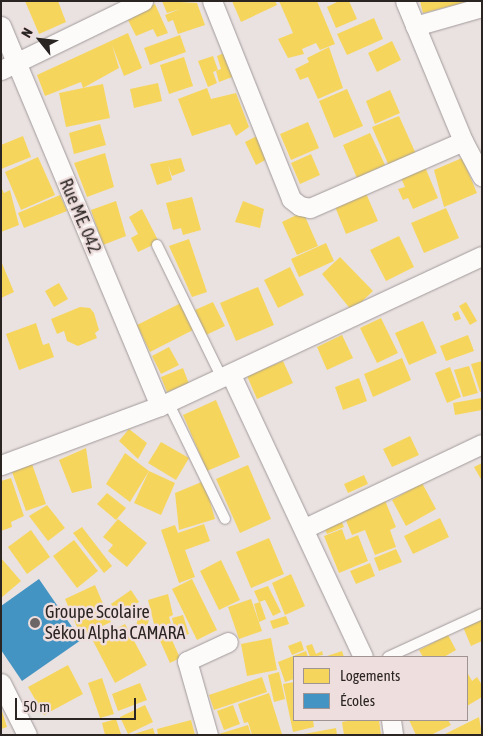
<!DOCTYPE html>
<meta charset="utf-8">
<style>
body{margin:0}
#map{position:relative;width:483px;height:736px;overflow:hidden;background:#eae2e1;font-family:"Asap Condensed",sans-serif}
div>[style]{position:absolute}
.homes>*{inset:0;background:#f6d55c}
.schools>*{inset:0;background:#4393c3}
.roads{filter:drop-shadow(0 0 1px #a19a9a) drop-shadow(0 0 1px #a19a9a)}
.service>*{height:10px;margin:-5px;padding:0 5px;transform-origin:5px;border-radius:5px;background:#fcfbfa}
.minor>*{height:19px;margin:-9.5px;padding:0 9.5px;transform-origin:9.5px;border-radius:9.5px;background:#fcfbfa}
.dots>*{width:14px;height:14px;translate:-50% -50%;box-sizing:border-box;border:2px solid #eededd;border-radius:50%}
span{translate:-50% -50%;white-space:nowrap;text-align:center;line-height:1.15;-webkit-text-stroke:5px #eededd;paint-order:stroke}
.street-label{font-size:18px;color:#2a2423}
.poi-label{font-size:18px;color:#2a2423}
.left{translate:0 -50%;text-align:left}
.frame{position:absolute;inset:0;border:2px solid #2a2423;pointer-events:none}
.legend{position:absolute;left:293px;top:656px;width:175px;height:65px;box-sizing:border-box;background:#eededd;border:1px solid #a09493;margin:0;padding:6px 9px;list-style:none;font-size:15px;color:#2a2423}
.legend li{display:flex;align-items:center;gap:10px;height:25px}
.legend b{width:25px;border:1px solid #a09493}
.north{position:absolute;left:15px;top:15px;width:50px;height:50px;-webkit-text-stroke:4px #eededd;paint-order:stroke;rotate:299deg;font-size:14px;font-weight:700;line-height:20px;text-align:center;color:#2a2423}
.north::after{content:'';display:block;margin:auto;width:18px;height:22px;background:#2a2423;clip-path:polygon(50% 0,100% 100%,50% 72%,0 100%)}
.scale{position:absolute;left:15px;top:698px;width:121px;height:22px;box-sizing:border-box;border:2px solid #2a2423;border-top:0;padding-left:6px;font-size:15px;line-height:18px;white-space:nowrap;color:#2a2423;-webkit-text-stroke:4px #eededd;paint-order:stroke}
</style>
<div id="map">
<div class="homes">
<i style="clip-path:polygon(25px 1px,58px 1px,66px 22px,39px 34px)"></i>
<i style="clip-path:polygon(162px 1px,197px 3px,205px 25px,178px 34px,173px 20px,168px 22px,165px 15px,180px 9px,167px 13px)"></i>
<i style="clip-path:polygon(232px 1px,275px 1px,277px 5px,241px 22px)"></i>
<i style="clip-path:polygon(279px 1px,317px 1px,335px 44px,320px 50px,316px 43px,302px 49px,304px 54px,288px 58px,278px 39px,293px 33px)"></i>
<i style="clip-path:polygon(339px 1px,349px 1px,357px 19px,336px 28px,327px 7px)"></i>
<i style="clip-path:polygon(420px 1px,466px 1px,466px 2px,423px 13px)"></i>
<i style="clip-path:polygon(155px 4px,168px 33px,157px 37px,153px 29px,136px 36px,128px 20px,133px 18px,132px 15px)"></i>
<i style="clip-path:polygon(374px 18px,383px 39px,347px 55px,337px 34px)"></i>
<i style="clip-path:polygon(128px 33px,142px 68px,124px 76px,112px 45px,119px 68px,83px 88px,103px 84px,110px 118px,66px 127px,59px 93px,83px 88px,81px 82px,45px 96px,37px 75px)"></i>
<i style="clip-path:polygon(180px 35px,186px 52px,150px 65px,144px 48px)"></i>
<i style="clip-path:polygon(392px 41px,401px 60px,377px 72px,368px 53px)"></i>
<i style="clip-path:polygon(329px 47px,343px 88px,318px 99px,308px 77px,300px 80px,295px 69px,309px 62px,307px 58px)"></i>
<i style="clip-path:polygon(227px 52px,235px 76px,219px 82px,216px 71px,221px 69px,217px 56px)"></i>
<i style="clip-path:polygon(213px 56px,218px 70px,213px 72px,217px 83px,208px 87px,198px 61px)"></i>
<i style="clip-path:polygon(184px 57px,193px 86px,169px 94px,160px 65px)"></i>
<i style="clip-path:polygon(158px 83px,162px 101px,134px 108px,130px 89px)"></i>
<i style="clip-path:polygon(207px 88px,211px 99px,236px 93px,249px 127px,236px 136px,230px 124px,192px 136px,178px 99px)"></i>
<i style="clip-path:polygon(347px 89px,363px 126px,334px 138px,319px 101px)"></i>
<i style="clip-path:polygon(390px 90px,400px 113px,375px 124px,366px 101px)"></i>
<i style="clip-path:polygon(399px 116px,416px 154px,389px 166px,372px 127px)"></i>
<i style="clip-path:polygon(308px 122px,319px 148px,291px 160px,280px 134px)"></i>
<i style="clip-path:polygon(100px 124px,106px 145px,74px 154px,69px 133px)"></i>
<i style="clip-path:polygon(370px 133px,385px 165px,357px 178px,343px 145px)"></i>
<i style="clip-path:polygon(259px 135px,271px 157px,256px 165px,245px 142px)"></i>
<i style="clip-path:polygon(23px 136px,31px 157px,1px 169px,1px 145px)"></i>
<i style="clip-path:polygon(105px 153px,114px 187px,87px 197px,74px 163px)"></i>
<i style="clip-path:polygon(311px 154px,320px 175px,300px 184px,291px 163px)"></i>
<i style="clip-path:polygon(38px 157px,55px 195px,21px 210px,5px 172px)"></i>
<i style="clip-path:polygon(181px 158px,185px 171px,172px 176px,168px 165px,172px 180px,157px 185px,150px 164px)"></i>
<i style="clip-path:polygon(462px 158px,477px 193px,444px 207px,434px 170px)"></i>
<i style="clip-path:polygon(425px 167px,438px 198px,413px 209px,408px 198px,403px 200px,398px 189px,405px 187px,401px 178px)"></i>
<i style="clip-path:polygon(1px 187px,4px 193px,10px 190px,19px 225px,1px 232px)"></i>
<i style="clip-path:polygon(365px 191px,378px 221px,346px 234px,334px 204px)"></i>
<i style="clip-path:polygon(60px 195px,67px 211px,24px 228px,18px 213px)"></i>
<i style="clip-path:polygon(192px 197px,201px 230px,183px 235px,181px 228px,173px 230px,166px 203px)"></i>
<i style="clip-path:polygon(116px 201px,126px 236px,103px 245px,91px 210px)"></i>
<i style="clip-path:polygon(243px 201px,264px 209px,260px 228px,235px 222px)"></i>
<i style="clip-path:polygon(446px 208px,459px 238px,424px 253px,411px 223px)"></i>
<i style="clip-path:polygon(142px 209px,159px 242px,138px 252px,131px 238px,138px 234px,129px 217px)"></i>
<i style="clip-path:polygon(303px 212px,318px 246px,297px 255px,282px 222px)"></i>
<i style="clip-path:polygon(399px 236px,414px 267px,386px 281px,370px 250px)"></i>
<i style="clip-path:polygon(189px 239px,207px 292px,192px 297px,169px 246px)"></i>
<i style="clip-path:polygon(326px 243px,334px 261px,299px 277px,291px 259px)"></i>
<i style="clip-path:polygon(340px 257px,373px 291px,352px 311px,322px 274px)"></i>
<i style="clip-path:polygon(1px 261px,14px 292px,1px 298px)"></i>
<i style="clip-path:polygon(290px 267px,304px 295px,278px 308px,264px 280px)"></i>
<i style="clip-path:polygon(59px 283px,68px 299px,54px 307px,45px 291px)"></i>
<i style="clip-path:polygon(258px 287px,274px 325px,236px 341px,220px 303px)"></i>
<i style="clip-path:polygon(213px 302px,225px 326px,206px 335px,195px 310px)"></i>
<i style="clip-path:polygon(466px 302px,477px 321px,470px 325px,459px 306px)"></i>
<i style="clip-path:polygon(181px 303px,195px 329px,150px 352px,137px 325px)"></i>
<i style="clip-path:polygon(80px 307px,90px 308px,94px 313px,99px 330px,95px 333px,97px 338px,78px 346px,67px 341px,64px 331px,57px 334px,51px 319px)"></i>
<i style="clip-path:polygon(458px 311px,461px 319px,455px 321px,452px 314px)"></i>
<i style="clip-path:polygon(381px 318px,398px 353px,377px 363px,360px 328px)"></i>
<i style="clip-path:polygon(423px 321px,437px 353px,409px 365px,395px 333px)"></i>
<i style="clip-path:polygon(36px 323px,43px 345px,49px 343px,54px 357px,19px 370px,6px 334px)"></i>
<i style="clip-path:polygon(342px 335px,353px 358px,327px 370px,317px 347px)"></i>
<i style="clip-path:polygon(468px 335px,474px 351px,446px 361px,440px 346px)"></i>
<i style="clip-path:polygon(169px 347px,179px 365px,161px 374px,152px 356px)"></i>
<i style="clip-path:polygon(402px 358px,411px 380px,373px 397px,364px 374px)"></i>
<i style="clip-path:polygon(283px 361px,293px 383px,257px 399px,247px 376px)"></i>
<i style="clip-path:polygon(482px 361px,482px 391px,480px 392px,471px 364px)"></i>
<i style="clip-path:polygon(469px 366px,478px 393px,463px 397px,454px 370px)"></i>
<i style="clip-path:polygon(450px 367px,461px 397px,447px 403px,435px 373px)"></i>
<i style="clip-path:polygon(183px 368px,189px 384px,167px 392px,161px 377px)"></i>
<i style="clip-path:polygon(359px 378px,367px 401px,343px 410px,335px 387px)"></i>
<i style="clip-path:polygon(481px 398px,482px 410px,455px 415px,453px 403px)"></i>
<i style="clip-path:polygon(216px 400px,240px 457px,207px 471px,183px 415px)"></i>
<i style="clip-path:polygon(129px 429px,147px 443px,138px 459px,119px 441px)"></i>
<i style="clip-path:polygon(410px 436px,419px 455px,392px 467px,383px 449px)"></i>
<i style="clip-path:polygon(161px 442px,189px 458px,176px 480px,148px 463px)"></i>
<i style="clip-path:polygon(86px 448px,92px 488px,72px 493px,59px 460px)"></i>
<i style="clip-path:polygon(125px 453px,149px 471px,130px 502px,106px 484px)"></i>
<i style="clip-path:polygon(482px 463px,482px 481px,474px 467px)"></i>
<i style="clip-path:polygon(32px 464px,46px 504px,26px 511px,12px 472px)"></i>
<i style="clip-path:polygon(248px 465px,271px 519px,240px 533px,216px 479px)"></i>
<i style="clip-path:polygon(149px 471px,175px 483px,161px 515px,134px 503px)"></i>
<i style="clip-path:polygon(364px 475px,368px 484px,348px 493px,344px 484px)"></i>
<i style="clip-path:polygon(11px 478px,24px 516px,11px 522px,12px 527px,1px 531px,1px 481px)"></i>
<i style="clip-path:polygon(204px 481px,215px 519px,179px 530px,175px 493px)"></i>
<i style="clip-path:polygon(422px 483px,436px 509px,406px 526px,392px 500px)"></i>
<i style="clip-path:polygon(107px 493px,126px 508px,116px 520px,97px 504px)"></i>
<i style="clip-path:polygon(384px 498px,396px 527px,390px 530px,396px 547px,375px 555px,365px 530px,352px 535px,345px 518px)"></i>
<i style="clip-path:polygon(47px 505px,65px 528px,48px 541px,29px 516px)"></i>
<i style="clip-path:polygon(339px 515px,344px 527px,327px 534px,322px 522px)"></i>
<i style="clip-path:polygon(440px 518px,449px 537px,413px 554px,404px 536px)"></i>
<i style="clip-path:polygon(118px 519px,147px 543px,127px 567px,108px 551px,113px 545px,103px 537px)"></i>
<i style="clip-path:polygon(204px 524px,210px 541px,185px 550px,195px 577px,179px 583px,161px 530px,175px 525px,178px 533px)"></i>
<i style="clip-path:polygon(82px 527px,112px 566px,104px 573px,73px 533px)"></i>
<i style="clip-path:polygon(342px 529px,346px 540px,358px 535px,368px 561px,339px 573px,324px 536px)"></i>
<i style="clip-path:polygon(31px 530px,50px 557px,27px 574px,8px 547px)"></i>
<i style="clip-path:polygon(269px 538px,284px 574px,251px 588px,236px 552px)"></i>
<i style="clip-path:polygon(74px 540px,98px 571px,77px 588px,53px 556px)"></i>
<i style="clip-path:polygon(396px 549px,402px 562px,379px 571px,374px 558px)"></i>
<i style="clip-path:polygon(1px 558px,21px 581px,1px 598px)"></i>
<i style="clip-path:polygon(221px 560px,240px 600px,219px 610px,200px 571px)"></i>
<i style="clip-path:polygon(370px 563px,375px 576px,356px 584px,350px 571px)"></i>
<i style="clip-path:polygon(291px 574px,305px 606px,285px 615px,272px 583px)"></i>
<i style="clip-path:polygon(192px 579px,217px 630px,197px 640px,172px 589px)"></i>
<i style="clip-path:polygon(95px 585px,111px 622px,81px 636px,65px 599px)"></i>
<i style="clip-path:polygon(268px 586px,281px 612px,273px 616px,265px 600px,259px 602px,254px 591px)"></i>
<i style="clip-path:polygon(131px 590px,139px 602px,119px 615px,111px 604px)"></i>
<i style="clip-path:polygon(168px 594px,173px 615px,169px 617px,171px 624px,155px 628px,148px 600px)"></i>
<i style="clip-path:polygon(251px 599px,262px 631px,239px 639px,228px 607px)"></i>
<i style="clip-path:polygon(260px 602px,266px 619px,259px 622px,254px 604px)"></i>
<i style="clip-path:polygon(139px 612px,150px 613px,147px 629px,136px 627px)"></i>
<i style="clip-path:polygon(183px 615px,189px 634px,177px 638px,172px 618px)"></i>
<i style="clip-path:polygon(286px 616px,289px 624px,273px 629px,270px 621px)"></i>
<i style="clip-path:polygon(482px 620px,482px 641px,471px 646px,463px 627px)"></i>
<i style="clip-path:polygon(125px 624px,147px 665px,115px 683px,93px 641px)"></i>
<i style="clip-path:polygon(167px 629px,180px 658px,170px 663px,157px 634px)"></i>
<i style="clip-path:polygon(448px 635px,456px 650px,444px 657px,423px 657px,419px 650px)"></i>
<i style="clip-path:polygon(271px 638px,277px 670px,247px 676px,241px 644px)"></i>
<i style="clip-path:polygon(301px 641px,304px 650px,292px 655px,288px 646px)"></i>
<i style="clip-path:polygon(312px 644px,316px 654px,322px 651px,323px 655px,310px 657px,306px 646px)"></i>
<i style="clip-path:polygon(306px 651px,308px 657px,294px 657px,294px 679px,285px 682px,278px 662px)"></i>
<i style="clip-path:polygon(342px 651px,344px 657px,324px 657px)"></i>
<i style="clip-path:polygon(68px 665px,83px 694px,44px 715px,28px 687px)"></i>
<i style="clip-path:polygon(279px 672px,285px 699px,274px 702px,268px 675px)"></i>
<i style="clip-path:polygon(467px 672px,472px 681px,477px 677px,482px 685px,482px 697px,467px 706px)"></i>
<i style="clip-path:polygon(262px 677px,267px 692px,214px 710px,209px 695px)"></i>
<i style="clip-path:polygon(102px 678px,114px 714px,100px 718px,88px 683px)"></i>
<i style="clip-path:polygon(294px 682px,294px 720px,313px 720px,314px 727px,293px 732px,283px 684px)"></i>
<i style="clip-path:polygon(140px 683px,147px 700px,118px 711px,112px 694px)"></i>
<i style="clip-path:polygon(269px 693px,282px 734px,252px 735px,248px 722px,244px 723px,238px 704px)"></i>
<i style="clip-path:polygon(145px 705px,153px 722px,128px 734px,120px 717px)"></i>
<i style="clip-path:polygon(233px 705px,240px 724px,224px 730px,217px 711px)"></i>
<i style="clip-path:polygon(1px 708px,7px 727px,1px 729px)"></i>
<i style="clip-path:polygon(479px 717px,482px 735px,443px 735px)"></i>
<i style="clip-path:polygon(116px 719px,121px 734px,105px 735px,102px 723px)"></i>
<i style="clip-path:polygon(191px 720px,195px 735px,158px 735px,157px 729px)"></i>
<i style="clip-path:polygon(353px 720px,379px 720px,381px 735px,344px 735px,342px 722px)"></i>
<i style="clip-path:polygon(409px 720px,448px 720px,451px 725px,431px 735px,416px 735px)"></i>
<i style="clip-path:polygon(248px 725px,251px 735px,219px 735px,219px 734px)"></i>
<i style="clip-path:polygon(153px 728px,155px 735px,134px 735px,134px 734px)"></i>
<i style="clip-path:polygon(336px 728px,337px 735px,304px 735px,304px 734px)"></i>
</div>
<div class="schools">
<i style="clip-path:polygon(39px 579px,81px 640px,22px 681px,1px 650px,1px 606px)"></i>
</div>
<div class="roads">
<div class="service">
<i style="left:157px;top:245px;width:148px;rotate:64deg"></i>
<i style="left:168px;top:402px;width:130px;rotate:64deg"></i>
<i style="left:388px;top:657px;width:103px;rotate:-24.6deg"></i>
</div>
<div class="minor">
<i style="left:212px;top:1px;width:213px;rotate:68.2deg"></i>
<i style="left:291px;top:199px;width:11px;rotate:38deg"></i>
<i style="left:300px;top:206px;width:10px;rotate:11deg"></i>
<i style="left:310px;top:208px;width:167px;rotate:-23.6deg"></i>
<i style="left:405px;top:1px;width:152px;rotate:67.5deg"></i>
<i style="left:463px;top:141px;width:40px;rotate:62deg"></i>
<i style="left:1px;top:26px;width:412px;rotate:67.3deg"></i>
<i style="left:415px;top:26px;width:70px;rotate:-15.8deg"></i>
<i style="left:1px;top:70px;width:158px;rotate:-25.9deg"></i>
<i style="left:231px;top:375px;width:311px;rotate:64.9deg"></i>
<i style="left:1px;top:465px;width:170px;rotate:-20.4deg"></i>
<i style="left:160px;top:406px;width:355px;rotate:-25deg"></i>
<i style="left:305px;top:528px;width:196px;rotate:-25.4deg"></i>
<i style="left:1px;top:683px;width:58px;rotate:63.4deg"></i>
<i style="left:391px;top:720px;width:15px;rotate:82deg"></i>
<i style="left:208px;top:735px;width:77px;rotate:-105.8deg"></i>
<i style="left:187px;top:661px;width:45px;rotate:-24.9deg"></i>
</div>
</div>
<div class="dots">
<i style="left:35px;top:623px;background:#6d6666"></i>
</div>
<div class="street-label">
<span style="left:80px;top:216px;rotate:67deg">Rue ME. 042</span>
</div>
<div class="poi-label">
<span class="left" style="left:45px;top:623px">Groupe Scolaire<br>Sékou Alpha CAMARA</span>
</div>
<div class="frame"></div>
<ul class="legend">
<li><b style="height:14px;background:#f6d55c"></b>Logements</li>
<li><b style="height:14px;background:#4393c3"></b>Écoles</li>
</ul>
<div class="north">N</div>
<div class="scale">50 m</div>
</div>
